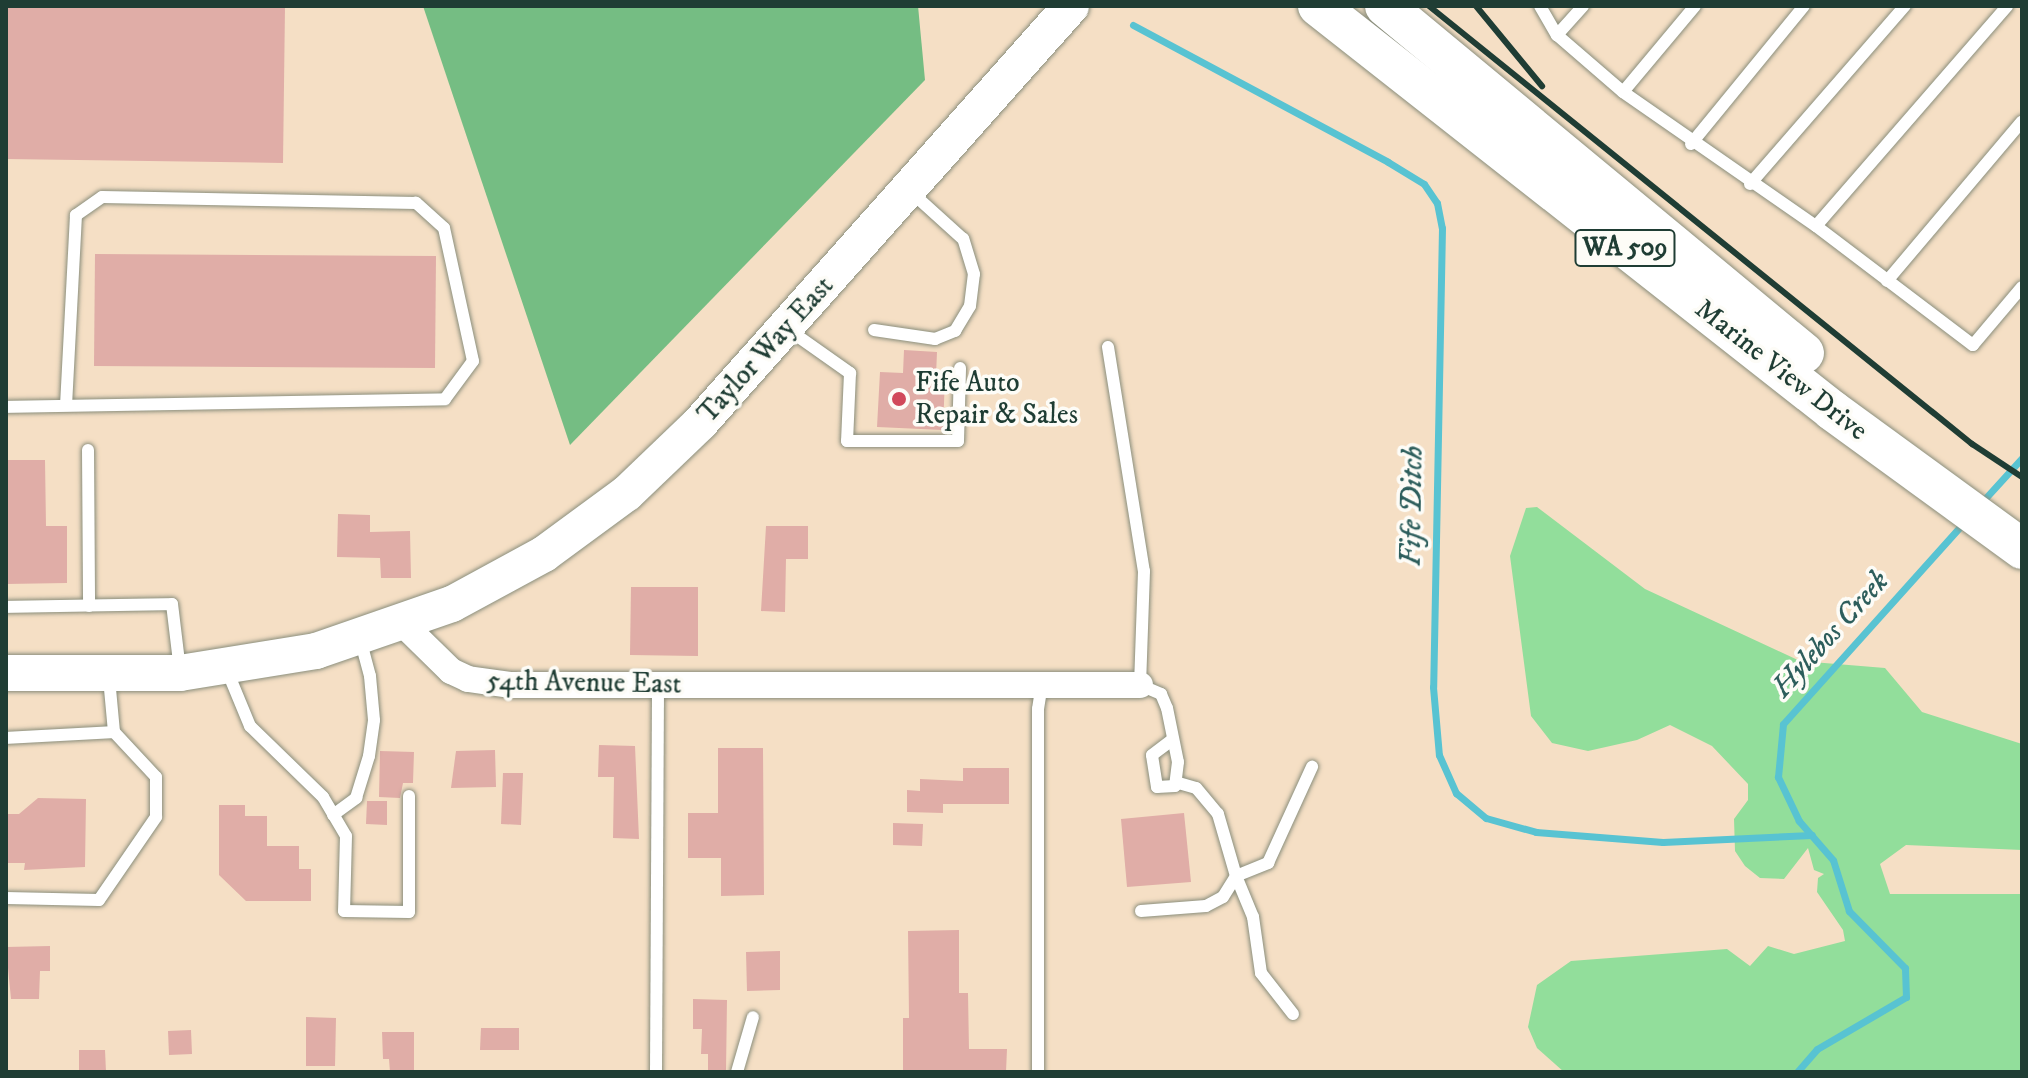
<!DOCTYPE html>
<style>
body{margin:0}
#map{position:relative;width:2028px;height:1078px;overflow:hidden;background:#f5dfc5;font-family:"IM FELL DW Pica",serif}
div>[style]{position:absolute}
.green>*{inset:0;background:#92de9b}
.forest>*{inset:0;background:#75bd83}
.stream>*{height:7px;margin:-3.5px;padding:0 3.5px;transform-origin:3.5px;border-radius:3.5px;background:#58c3d2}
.building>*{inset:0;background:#e0ada7}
.roads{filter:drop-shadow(0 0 2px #8a8e7c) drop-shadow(0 0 2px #8a8e7c)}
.service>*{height:12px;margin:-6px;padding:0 6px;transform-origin:6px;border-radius:6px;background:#fff}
.minor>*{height:26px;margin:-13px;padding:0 13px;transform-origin:13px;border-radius:13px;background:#fff}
.secondary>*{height:36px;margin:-18px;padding:0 18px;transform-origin:18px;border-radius:18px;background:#fff}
.primary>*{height:40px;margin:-20px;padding:0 20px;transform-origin:20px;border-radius:20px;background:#fff}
.rail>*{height:6px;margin:-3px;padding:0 3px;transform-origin:3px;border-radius:3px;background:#1f3d34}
.dots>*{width:22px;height:22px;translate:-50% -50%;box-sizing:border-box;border:4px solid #fdfcf7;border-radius:50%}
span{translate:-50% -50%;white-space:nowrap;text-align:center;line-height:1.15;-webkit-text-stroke:7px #fdfcf7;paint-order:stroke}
.shield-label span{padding:2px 6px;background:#fdfcf7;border:2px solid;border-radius:6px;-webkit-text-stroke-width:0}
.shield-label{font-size:26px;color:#1f3d34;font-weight:700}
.street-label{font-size:28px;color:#1f3d34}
.poi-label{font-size:28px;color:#1f3d34}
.left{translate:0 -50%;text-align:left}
.water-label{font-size:30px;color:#2d5e5c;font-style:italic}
.frame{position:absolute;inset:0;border:8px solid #1f3d34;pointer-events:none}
</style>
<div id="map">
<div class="green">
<i style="clip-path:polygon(1537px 507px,1645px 589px,1800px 661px,1885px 668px,1922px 712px,2022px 744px,2022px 850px,1906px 845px,1880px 864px,1890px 894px,2022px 894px,2022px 1072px,1564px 1072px,1537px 1048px,1528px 1027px,1537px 985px,1571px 961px,1727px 949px,1750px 966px,1768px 946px,1794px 954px,1845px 941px,1843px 930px,1817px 892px,1818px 878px,1824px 874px,1814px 870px,1808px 848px,1784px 879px,1760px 878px,1745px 866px,1735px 851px,1734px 819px,1748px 800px,1748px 784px,1712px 746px,1670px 725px,1637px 740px,1588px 751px,1552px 743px,1531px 716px,1510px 556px,1526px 508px)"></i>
</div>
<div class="forest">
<i style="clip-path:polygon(423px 6px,918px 6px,925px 80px,570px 445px)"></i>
</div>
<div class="stream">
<i style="left:1133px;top:25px;width:289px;rotate:28.2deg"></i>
<i style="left:1388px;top:162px;width:42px;rotate:31.4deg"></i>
<i style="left:1424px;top:184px;width:23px;rotate:56deg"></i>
<i style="left:1437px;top:203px;width:25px;rotate:79deg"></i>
<i style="left:1442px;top:228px;width:459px;rotate:91.1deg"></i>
<i style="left:1433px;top:687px;width:68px;rotate:85deg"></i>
<i style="left:1439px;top:755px;width:42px;rotate:65.9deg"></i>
<i style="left:1456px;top:793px;width:39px;rotate:40deg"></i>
<i style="left:1486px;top:818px;width:52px;rotate:15.6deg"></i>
<i style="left:1536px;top:832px;width:127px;rotate:4.5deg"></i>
<i style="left:1663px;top:842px;width:149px;rotate:-2.7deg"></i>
<i style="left:1981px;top:503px;width:61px;rotate:-47.7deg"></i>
<i style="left:1797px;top:1072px;width:30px;rotate:-49deg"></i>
<i style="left:1817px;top:1049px;width:103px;rotate:-30.3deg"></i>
<i style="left:1906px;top:997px;width:29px;rotate:-92deg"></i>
<i style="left:1905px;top:968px;width:80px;rotate:-134.5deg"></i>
<i style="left:1849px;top:911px;width:53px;rotate:-107.4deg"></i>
<i style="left:1833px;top:860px;width:52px;rotate:-131.1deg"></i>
<i style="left:1799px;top:821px;width:49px;rotate:-115.5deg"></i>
<i style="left:1778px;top:777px;width:53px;rotate:-84.6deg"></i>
<i style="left:1783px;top:724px;width:273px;rotate:-48.1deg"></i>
</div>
<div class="building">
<i style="clip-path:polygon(6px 6px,285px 6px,283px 163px,6px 159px)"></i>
<i style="clip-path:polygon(95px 254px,436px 256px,435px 368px,94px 366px)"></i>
<i style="clip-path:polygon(904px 350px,937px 352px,936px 376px,945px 376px,943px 430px,877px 427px,880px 372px,903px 373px)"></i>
<i style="clip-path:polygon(6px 460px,45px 460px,46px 526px,67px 526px,67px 583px,6px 584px)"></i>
<i style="clip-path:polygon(338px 514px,370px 515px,370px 532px,410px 531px,411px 578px,381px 578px,380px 558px,337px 557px)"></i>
<i style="clip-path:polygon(766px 526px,808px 526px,808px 559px,786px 559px,785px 612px,761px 611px)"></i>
<i style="clip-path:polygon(631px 587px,698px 587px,698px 656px,630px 655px)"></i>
<i style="clip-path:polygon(599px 745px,635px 746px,639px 839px,613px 838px,614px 777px,598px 777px)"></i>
<i style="clip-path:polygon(718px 748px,763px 748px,764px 895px,721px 896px,721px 858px,688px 858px,688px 813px,718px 813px)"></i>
<i style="clip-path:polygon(495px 750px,496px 787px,451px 788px,456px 751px)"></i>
<i style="clip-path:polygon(380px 751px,414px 752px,413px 783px,403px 783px,400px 798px,379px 797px)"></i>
<i style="clip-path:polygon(963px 768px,1009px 768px,1009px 804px,943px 804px,943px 813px,907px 812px,907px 790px,920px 791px,920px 779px,963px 781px)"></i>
<i style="clip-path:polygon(503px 773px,523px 773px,521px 825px,501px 824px)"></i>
<i style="clip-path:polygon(38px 798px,86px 799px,85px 867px,24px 870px,25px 863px,6px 863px,6px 814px,19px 814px)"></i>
<i style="clip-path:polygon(367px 801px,387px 801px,387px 825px,366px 824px)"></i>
<i style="clip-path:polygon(219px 805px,245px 805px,245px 816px,267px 816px,267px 846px,299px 846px,299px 869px,311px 869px,311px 901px,246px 901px,219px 875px)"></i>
<i style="clip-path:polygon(1184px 813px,1191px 882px,1127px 887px,1121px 819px)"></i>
<i style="clip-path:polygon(893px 823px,923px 824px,922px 846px,893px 845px)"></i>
<i style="clip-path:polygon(959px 930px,959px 993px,968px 993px,969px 1049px,1007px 1049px,1006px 1072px,903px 1070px,903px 1018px,909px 1018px,908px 931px)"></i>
<i style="clip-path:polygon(50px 946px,50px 971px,40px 971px,39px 999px,11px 999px,6px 947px)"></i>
<i style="clip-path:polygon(780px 951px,780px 990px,747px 991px,746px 952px)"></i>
<i style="clip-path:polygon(693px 999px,727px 1000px,726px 1072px,708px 1072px,708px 1054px,701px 1054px,702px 1029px,693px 1029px)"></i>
<i style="clip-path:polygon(306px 1017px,336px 1018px,335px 1066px,306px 1066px)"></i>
<i style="clip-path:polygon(481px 1028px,519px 1028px,519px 1050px,480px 1050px)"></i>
<i style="clip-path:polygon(191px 1030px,192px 1054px,169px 1055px,168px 1031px)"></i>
<i style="clip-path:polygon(382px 1032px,414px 1032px,414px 1072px,390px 1072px,389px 1059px,383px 1059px)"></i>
<i style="clip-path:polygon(79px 1050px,105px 1050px,106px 1072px,79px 1072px)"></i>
</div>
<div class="roads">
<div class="service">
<i style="left:1540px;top:6px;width:34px;rotate:60deg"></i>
<i style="left:1557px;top:35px;width:87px;rotate:40.8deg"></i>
<i style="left:1623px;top:92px;width:235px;rotate:34.8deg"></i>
<i style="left:1816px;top:226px;width:197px;rotate:37.2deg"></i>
<i style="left:1973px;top:345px;width:76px;rotate:-49.8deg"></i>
<i style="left:1557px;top:35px;width:39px;rotate:-48deg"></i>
<i style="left:1623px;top:92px;width:112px;rotate:-50.1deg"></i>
<i style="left:1691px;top:144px;width:178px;rotate:-50.7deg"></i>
<i style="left:1750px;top:184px;width:236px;rotate:-49deg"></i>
<i style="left:1816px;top:226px;width:291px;rotate:-49deg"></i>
<i style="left:1887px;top:281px;width:209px;rotate:-49.8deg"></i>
<i style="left:789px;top:330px;width:75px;rotate:35.2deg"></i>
<i style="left:850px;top:373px;width:68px;rotate:92.5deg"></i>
<i style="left:847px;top:441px;width:111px"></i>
<i style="left:958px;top:441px;width:73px;rotate:-88.4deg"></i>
<i style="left:874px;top:330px;width:62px;rotate:8.4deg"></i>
<i style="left:935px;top:339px;width:22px;rotate:-22deg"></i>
<i style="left:955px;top:331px;width:29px;rotate:-59deg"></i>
<i style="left:970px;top:306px;width:32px;rotate:-83deg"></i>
<i style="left:974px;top:274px;width:37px;rotate:-107deg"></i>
<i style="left:963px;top:239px;width:70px;rotate:-137.9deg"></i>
<i style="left:1108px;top:347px;width:227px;rotate:80.9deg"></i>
<i style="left:1144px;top:571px;width:114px;rotate:92deg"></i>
<i style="left:1140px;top:685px;width:23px;rotate:23deg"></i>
<i style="left:1161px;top:694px;width:15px;rotate:67deg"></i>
<i style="left:1167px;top:708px;width:55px;rotate:78.5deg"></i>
<i style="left:1178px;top:762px;width:24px;rotate:97deg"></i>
<i style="left:1175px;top:786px;width:18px;rotate:177deg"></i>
<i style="left:1157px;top:787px;width:32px;rotate:-99deg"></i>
<i style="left:1152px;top:755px;width:26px;rotate:-37deg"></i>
<i style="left:6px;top:407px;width:439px;rotate:-1deg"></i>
<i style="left:445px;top:399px;width:47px;rotate:-53.6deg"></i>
<i style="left:473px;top:361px;width:136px;rotate:-102.3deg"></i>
<i style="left:444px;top:228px;width:38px;rotate:-138deg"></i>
<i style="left:416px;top:203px;width:314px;rotate:-178.9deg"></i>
<i style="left:102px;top:197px;width:32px;rotate:145deg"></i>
<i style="left:76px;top:215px;width:189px;rotate:93deg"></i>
<i style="left:88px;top:450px;width:156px;rotate:89.6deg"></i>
<i style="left:6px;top:607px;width:166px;rotate:-1deg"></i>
<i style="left:172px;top:604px;width:66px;rotate:83.1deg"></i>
<i style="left:226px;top:668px;width:63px;rotate:67.5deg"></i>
<i style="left:250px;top:726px;width:102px;rotate:44.2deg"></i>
<i style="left:323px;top:797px;width:45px;rotate:59.5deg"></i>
<i style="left:346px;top:836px;width:75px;rotate:91.5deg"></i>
<i style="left:344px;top:911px;width:65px;rotate:0.9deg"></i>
<i style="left:409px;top:912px;width:116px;rotate:-90deg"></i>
<i style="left:6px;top:738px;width:108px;rotate:-3.2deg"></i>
<i style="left:333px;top:815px;width:29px;rotate:-36deg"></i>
<i style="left:356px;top:798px;width:44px;rotate:-72.8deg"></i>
<i style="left:369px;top:756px;width:36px;rotate:-82deg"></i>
<i style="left:374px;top:720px;width:44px;rotate:-95.2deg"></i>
<i style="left:370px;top:676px;width:38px;rotate:-105deg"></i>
<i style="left:6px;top:898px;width:93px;rotate:1.2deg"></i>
<i style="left:99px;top:900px;width:101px;rotate:-55.5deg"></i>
<i style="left:156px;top:817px;width:40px;rotate:-90deg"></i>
<i style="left:156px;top:777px;width:62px;rotate:-133deg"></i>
<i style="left:114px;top:732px;width:54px;rotate:-95.3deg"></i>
<i style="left:1141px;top:911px;width:65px;rotate:-4.4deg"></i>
<i style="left:1206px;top:906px;width:19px;rotate:-28deg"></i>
<i style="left:1223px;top:897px;width:25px;rotate:-58deg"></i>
<i style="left:1236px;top:876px;width:65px;rotate:-106.2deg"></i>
<i style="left:1218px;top:814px;width:34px;rotate:-130deg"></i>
<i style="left:1196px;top:788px;width:19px;rotate:-164deg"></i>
<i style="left:1293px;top:1014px;width:52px;rotate:-128deg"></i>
<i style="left:1261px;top:973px;width:57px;rotate:-98.1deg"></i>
<i style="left:1253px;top:917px;width:44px;rotate:-112.5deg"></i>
<i style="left:1236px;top:876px;width:35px;rotate:-22deg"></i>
<i style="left:1268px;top:863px;width:106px;rotate:-65.4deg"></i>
<i style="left:656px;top:1072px;width:387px;rotate:-89.7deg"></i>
<i style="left:737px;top:1072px;width:57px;rotate:-73.8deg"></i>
<i style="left:1038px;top:1072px;width:363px;rotate:-90deg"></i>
<i style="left:1038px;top:709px;width:24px;rotate:-81deg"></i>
</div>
<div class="minor">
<i style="left:403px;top:624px;width:67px;rotate:44.4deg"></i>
<i style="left:451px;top:671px;width:19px;rotate:25deg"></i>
<i style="left:468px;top:679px;width:42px;rotate:8.1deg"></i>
<i style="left:510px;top:685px;width:630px"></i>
</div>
<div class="secondary">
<i style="left:6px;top:673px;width:174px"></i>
<i style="left:180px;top:673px;width:138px;rotate:-9.2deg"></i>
<i style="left:316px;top:651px;width:144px;rotate:-19.1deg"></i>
<i style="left:452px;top:604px;width:105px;rotate:-28.5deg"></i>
<i style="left:544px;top:554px;width:103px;rotate:-36.3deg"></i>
<i style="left:627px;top:493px;width:101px;rotate:-43.8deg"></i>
<i style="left:700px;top:423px;width:558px;rotate:-48.34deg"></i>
</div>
<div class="primary">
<i style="left:1318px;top:6px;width:655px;rotate:38.18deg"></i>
<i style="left:1833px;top:411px;width:234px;rotate:36.1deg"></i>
<i style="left:1385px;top:6px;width:544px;rotate:39.63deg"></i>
</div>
</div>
<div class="rail">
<i style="left:1429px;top:6px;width:698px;rotate:38.89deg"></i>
<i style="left:1972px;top:444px;width:60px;rotate:33.4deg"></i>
<i style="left:1476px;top:6px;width:104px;rotate:50.5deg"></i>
</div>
<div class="dots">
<i style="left:899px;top:399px;background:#d1495b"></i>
</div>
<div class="shield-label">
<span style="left:1625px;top:248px">WA 509</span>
</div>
<div class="street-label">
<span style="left:766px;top:350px;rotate:-48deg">Taylor Way East</span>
<span style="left:1781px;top:370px;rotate:38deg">Marine View Drive</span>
<span style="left:584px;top:683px;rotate:1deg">54th Avenue East</span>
</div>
<div class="poi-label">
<span class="left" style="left:915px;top:399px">Fife Auto<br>Repair &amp; Sales</span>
</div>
<div class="water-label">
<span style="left:1413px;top:506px;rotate:-89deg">Fife Ditch</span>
<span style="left:1831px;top:635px;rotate:-48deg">Hylebos Creek</span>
</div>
<div class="frame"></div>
</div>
